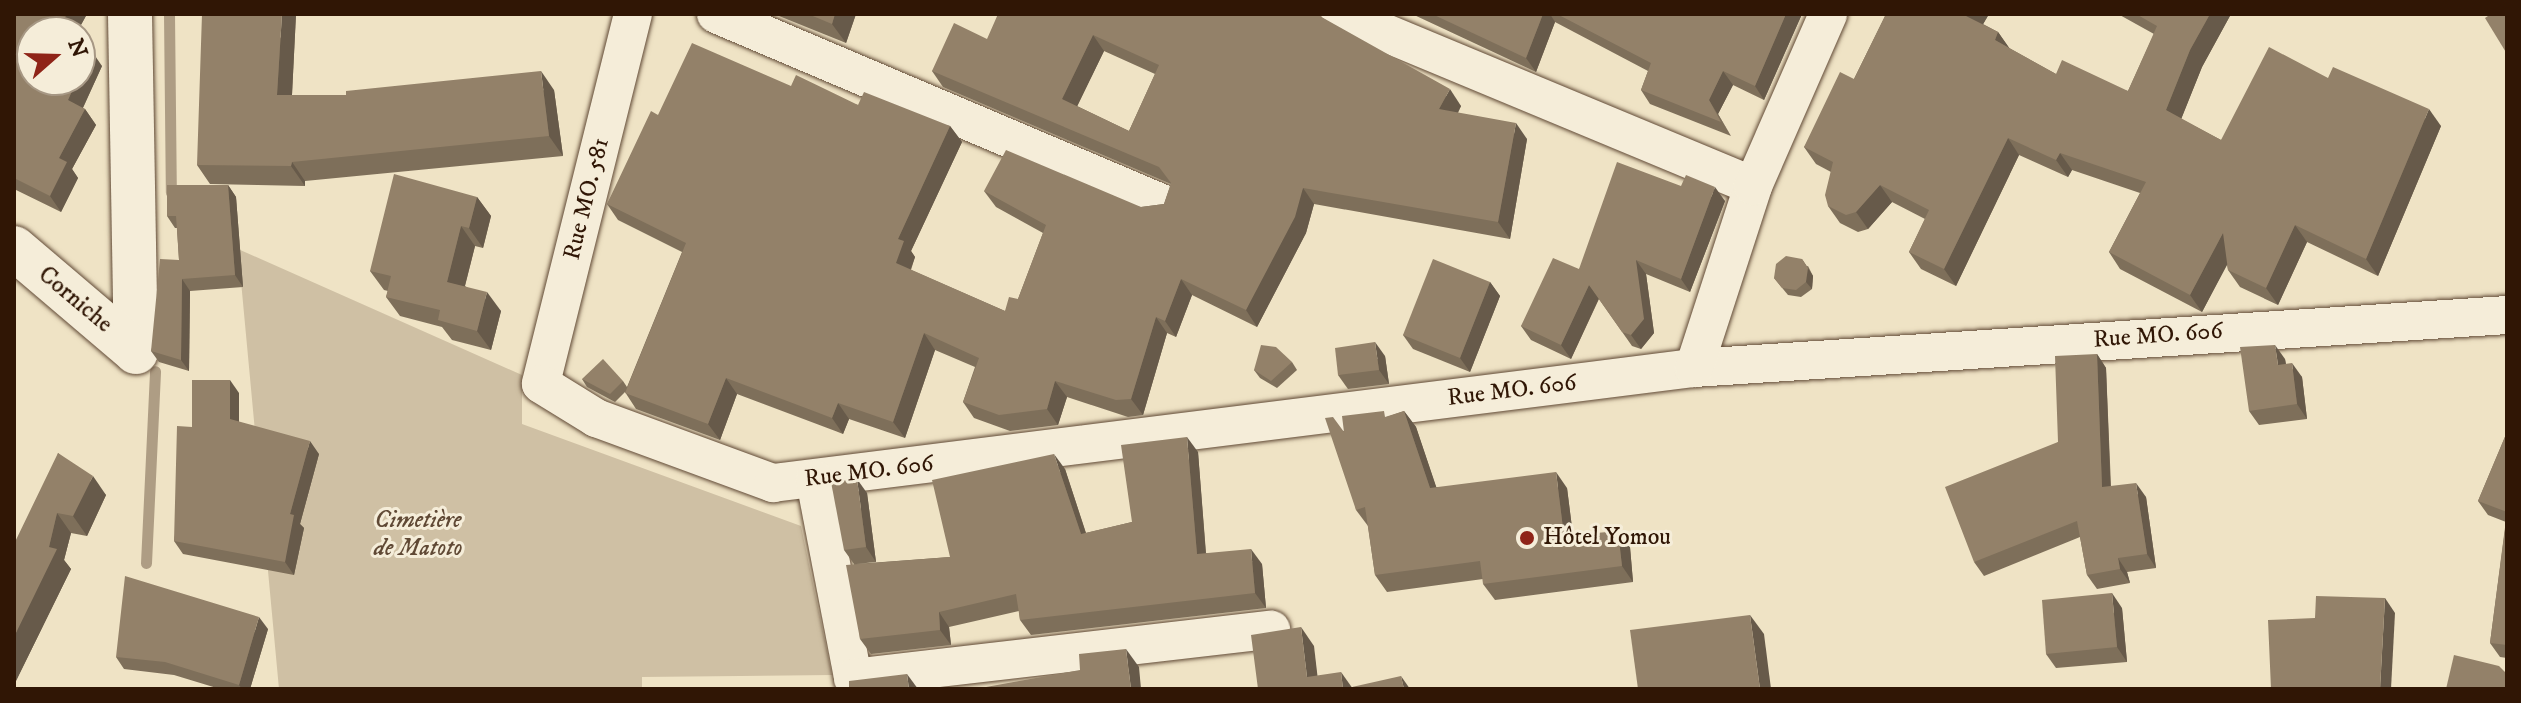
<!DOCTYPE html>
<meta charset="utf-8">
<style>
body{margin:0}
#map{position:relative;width:2521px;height:703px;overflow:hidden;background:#efe3c5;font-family:"IM FELL DW Pica",serif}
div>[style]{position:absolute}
.green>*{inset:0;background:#cfc0a4}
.stream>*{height:11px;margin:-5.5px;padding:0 5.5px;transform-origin:5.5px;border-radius:5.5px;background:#ae9d84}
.roads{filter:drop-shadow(0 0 2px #604935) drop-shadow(0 0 2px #604935)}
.street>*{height:38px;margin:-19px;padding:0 19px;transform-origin:19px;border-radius:19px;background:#f5edd9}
.secondary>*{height:44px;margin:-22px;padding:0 22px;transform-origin:22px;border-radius:22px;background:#f5edd9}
.wall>*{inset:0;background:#7e6f5a}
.shaded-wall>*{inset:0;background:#675a4a}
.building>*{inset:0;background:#938169}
.dots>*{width:22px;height:22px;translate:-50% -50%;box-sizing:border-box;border:4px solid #f5edd9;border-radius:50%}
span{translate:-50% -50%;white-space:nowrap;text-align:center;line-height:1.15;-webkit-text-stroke:6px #f5edd9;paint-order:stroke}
.street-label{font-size:24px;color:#301605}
.park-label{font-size:24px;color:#604935;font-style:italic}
.poi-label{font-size:24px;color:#301605}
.left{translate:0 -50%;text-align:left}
.frame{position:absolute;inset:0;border:16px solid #301605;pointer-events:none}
.north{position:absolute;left:16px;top:16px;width:80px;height:80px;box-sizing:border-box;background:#f5edd9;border:2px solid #a69784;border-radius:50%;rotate:70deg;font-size:22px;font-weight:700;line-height:32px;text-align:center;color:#301605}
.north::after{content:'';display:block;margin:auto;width:28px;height:36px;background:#8f2418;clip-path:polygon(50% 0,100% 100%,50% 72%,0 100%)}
</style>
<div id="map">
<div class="green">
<i style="clip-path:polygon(238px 249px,522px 375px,522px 424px,801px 526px,832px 675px,642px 677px,642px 689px,279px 689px)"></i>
</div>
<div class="stream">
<i style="left:169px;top:14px;width:178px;rotate:89.4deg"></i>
<i style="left:146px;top:563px;width:192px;rotate:-87.3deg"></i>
</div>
<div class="roads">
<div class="street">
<i style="left:633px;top:14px;width:381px;rotate:104deg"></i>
<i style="left:541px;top:384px;width:65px;rotate:31.7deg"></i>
<i style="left:596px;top:418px;width:189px;rotate:20.2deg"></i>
<i style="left:773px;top:483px;width:928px;rotate:-7.12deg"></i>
<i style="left:1694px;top:368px;width:815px;rotate:-3.73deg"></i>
<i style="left:716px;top:14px;width:483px;rotate:23deg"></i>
<i style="left:1340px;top:14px;width:447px;rotate:22.6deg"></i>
<i style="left:1694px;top:368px;width:191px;rotate:-72deg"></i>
<i style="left:1753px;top:186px;width:188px;rotate:-66.4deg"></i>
<i style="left:815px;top:480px;width:202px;rotate:79.1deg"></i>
<i style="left:853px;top:678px;width:421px;rotate:-6.6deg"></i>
</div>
<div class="secondary">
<i style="left:130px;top:14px;width:338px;rotate:89deg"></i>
<i style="left:14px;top:248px;width:160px;rotate:40.4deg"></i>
</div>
</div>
<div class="wall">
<i style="clip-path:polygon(14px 14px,87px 14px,77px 32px,32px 32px,102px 66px,83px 108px,85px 109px,96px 125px,72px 169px,78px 178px,61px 212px,14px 189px)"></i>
<i style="clip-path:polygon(296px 14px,292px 95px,346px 95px,554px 90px,563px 156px,305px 181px,305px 186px,210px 184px,197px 165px)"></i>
<i style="clip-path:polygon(774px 14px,856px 14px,846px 43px)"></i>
<i style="clip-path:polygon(1412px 14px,1802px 14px,1764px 100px,1733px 85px,1718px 114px,1731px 136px,1650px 104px,1641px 90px,1648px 71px,1555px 22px,1536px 72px)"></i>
<i style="clip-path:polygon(1886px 14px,1989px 14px,1983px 24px,1998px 32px,2009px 48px,2056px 74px,2128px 91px,2154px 34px,2118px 14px,2231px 14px,2202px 67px,2181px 119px,2221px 140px,2328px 78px,2441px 126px,2378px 276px,2307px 242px,2278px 305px,2240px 287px,2228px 270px,2227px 264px,2202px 312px,2120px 269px,2109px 252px,2140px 193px,2072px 170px,2068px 177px,2019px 155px,1956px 286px,1921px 269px,1909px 252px,1925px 219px,1892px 202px,1868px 229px,1858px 232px,1840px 223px,1828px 206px,1831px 172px,1816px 164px,1804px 147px,1854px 79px)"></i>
<i style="clip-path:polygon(evenodd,1321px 17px,1461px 106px,1458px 113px,1527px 139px,1510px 239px,1314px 204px,1306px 233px,1257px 327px,1192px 295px,1176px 337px,1167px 333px,1143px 415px,1128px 417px,1067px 397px,1058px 425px,1010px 431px,974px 418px,963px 402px,975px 367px,935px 350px,905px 438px,849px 419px,843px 434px,737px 394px,720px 440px,636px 409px,625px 392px,615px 402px,587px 387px,582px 379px,623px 381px,627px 387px,682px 252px,618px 220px,607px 204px,658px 115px,791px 86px,858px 105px,950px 126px,962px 142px,911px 251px,915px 257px,911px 270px,1005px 311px,1018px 299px,1043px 233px,996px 207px,984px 191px,1141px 207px,1164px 204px,1171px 184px,943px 87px,932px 71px,987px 39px,1321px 17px,1104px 51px,1155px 74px,1129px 131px,1077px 106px,1104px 51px)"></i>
<i style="clip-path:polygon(228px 185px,236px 197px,243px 287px,190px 291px,189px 371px,159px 362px,151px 351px,179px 260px,177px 228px,175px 228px,167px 216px)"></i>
<i style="clip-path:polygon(1681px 186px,1725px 201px,1690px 292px,1646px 274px,1654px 333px,1641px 349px,1632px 346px,1599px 299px,1571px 359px,1531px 340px,1521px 326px,1579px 269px)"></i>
<i style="clip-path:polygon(477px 197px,491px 216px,483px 248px,475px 246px,465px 286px,501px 311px,491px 350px,452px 340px,442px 327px,400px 316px,386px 297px,388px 291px,384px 290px,370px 271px)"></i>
<i style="clip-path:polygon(1808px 266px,1813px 276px,1812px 289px,1801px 297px,1788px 295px,1774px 278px)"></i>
<i style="clip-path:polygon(1490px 282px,1500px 296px,1470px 372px,1413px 349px,1403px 335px)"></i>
<i style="clip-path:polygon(2097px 354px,2106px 368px,2111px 486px,2146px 497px,2156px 568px,2127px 572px,2130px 583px,2097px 589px,2087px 575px,2080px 537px,1984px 576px,1974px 562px,2058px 442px)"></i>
<i style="clip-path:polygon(1385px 356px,1389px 384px,1348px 389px,1338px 375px)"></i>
<i style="clip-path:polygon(2285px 359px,2286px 364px,2302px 377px,2307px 419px,2259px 425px,2249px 411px)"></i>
<i style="clip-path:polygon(1292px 362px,1297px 370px,1277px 388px,1260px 378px,1254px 370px)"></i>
<i style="clip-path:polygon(239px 393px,239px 422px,319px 454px,300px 524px,304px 528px,294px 575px,183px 554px,174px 541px,192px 427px)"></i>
<i style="clip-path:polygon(1404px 411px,1416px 427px,1436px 487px,1567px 488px,1573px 535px,1630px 547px,1633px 582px,1495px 600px,1483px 584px,1483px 579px,1387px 592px,1375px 575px,1368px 526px,1356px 510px,1344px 432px)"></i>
<i style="clip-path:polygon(2507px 432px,2507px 658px,2500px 657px,2490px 643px,2506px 522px,2488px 515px,2478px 501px)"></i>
<i style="clip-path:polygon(1198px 452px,1206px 553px,1262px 564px,1266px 608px,1031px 635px,1020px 620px,1019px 611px,949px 627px,951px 645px,871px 654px,860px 639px,854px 564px,844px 550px,867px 493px,876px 562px,856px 564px,950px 557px,1065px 469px,1086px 533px,1132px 522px)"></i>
<i style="clip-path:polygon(58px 453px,106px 495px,87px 536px,71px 533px,64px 560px,71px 569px,14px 685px)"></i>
<i style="clip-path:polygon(2122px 608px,2127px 662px,2056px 668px,2046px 654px)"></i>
<i style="clip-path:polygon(268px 629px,250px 689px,220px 689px,174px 675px,124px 669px,116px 657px)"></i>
</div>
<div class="shaded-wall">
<i style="clip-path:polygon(67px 14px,87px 14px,77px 32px,56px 32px)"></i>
<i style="clip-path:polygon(282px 14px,296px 14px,291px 114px,277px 95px)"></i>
<i style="clip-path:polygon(835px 14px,856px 14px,846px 43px,832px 24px)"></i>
<i style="clip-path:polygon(1543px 14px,1550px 14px,1555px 22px,1536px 72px,1526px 58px)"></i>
<i style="clip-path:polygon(1786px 14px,1802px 14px,1764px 100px,1755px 86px)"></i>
<i style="clip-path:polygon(1967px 14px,1989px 14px,1978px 33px,1966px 16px)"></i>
<i style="clip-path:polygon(2210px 14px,2231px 14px,2202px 67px,2178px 127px,2166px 110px,2190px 50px)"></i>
<i style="clip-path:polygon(1998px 32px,2010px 49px,1995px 40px)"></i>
<i style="clip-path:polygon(1093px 35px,1104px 51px,1073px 115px,1062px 99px)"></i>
<i style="clip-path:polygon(91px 50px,102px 66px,79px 116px,68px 100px,77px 80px,80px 80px,80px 74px)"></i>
<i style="clip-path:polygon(541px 71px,554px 90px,563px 156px,549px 136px)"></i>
<i style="clip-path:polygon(1723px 71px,1733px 85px,1718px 114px,1731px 136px,1709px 100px)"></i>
<i style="clip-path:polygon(1450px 89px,1461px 106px,1451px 125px,1439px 109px)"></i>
<i style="clip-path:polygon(85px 109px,96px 125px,72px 169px,78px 178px,61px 212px,50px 196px,59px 158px)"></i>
<i style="clip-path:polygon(2429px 109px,2441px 126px,2378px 276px,2366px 259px)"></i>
<i style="clip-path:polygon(1516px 123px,1527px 139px,1510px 239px,1498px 222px)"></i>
<i style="clip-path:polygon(950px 126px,962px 142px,911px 251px,915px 257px,907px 279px,896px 263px,898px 239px)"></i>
<i style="clip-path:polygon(2008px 138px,2019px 155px,1956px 286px,1944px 269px)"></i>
<i style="clip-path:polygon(2060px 153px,2072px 170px,2068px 177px,2056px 160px)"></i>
<i style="clip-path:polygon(292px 162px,305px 181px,305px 186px,291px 166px)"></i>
<i style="clip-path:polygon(228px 185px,236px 197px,243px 287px,235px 275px)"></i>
<i style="clip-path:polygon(1880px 185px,1892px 202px,1868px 229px,1856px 212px)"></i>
<i style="clip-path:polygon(1715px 187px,1725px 201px,1690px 292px,1681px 279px)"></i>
<i style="clip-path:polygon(1303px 188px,1314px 204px,1306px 233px,1257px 327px,1246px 310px)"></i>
<i style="clip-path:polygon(477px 197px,491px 216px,483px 248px,469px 228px)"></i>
<i style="clip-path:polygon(2295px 225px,2307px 242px,2278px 305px,2266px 288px)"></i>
<i style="clip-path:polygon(461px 226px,475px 246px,461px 301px,447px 282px)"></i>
<i style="clip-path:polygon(2223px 233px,2235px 250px,2202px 312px,2190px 295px)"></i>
<i style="clip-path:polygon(1802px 259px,1813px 276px,1812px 289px,1806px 282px)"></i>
<i style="clip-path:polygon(1636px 260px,1646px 274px,1654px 333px,1641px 349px,1631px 335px)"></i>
<i style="clip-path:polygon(182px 279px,190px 291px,189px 371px,181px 360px)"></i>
<i style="clip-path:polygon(1181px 279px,1192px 295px,1176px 337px,1165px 321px)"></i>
<i style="clip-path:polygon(1490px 282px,1500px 296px,1470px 372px,1460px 358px)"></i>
<i style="clip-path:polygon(1589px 285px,1599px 298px,1571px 359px,1561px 345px)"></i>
<i style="clip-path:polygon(487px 292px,501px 311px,491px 350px,477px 331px)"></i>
<i style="clip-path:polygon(1156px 317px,1167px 333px,1143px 415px,1131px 399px)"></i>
<i style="clip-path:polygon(924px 333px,935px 350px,905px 438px,893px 422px)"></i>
<i style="clip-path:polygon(1375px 342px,1385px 356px,1389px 384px,1379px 370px)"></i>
<i style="clip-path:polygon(2275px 345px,2285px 359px,2288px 379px,2278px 365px)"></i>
<i style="clip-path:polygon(2097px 354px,2106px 368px,2111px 501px,2102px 487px)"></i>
<i style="clip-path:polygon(2292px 363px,2302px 377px,2307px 419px,2297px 404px)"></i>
<i style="clip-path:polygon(726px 378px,737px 394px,720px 440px,708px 424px)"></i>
<i style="clip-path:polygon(230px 380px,239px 393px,239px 432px,230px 419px)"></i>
<i style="clip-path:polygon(1055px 381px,1067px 397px,1058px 425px,1047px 409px)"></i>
<i style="clip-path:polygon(838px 403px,849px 419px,843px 434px,832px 418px)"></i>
<i style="clip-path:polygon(1404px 411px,1416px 427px,1442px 504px,1430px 488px)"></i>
<i style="clip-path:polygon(1187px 437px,1198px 452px,1207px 569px,1197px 554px)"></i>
<i style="clip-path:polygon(310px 441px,319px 454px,300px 524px,304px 528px,294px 575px,285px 562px,290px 514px)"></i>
<i style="clip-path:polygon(1054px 454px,1065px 469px,1091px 549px,1081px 534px)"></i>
<i style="clip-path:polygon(1556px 472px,1567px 488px,1575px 552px,1564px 536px)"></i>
<i style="clip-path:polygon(93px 476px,106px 495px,87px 536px,73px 516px)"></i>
<i style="clip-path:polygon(857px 479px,867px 493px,876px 562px,866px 547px)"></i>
<i style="clip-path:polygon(2136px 483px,2146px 497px,2156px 568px,2147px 554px)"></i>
<i style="clip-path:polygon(57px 513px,71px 533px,64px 560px,71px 569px,14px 685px,14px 637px,49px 547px)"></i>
<i style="clip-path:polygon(1618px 531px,1630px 547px,1633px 582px,1622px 566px)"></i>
<i style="clip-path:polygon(1251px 549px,1262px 564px,1266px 608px,1255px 593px)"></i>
<i style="clip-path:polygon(2118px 558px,2127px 572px,2130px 583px,2120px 569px)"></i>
<i style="clip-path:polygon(2112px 593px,2122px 608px,2127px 662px,2117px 647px)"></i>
<i style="clip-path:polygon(2385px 598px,2395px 613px,2391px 689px,2380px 689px)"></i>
<i style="clip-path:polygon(939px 612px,949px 627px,951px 645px,940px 630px)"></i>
<i style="clip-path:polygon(1750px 615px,1764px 634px,1771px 689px,1760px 689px)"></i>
<i style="clip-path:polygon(259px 617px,268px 629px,250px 689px,242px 689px,239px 685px)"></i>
<i style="clip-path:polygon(1301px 627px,1314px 646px,1319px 689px,1307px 677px)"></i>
<i style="clip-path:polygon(1126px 649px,1139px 667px,1141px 689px,1131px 689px)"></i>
<i style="clip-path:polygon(1341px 672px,1353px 689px,1343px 689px)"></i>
<i style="clip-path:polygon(907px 674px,918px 689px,909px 689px)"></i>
<i style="clip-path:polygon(1401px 676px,1410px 689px,1404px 689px)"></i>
</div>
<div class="building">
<i style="clip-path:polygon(14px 14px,67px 14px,56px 32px,32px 32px,32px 80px,77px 80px,68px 100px,85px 109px,59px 158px,67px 162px,50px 196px,14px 178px)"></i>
<i style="clip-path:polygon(202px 14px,282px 14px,277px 95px,346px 95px,346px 91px,541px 71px,549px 136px,292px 162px,291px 166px,197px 165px)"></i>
<i style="clip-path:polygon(808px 14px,835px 14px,832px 24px)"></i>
<i style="clip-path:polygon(evenodd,998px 14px,1316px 14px,1450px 89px,1439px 109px,1516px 123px,1498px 222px,1303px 188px,1295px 217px,1246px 310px,1181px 279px,1165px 321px,1156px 317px,1131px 399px,1116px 400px,1055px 381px,1047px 409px,999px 415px,963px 402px,979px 358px,924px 333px,893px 422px,838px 403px,832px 418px,726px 378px,708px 424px,625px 393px,686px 243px,607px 204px,651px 111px,658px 115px,692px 43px,791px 86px,796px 75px,858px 105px,864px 92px,950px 126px,898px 239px,904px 241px,896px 263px,1005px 311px,1009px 297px,1018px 299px,1046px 225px,984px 191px,1006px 150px,1141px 207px,1164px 204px,1171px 183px,1159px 167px,932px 71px,954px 23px,987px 39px,998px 14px,1093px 35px,1159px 65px,1129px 131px,1062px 99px,1093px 35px)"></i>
<i style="clip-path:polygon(1432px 14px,1543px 14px,1526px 58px)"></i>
<i style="clip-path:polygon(1557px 14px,1786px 14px,1755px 86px,1723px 71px,1709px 100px,1721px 122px,1641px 90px,1651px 63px)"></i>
<i style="clip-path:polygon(1886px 14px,1967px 14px,1966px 16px,1998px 32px,1995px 40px,2056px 74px,2062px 60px,2128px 91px,2157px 26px,2136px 14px,2210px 14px,2190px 50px,2166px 110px,2221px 140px,2269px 47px,2328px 78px,2333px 67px,2429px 109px,2366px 259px,2295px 225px,2266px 288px,2228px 270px,2223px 233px,2190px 295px,2109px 252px,2146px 182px,2060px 153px,2056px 160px,2008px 138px,1944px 269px,1909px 252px,1929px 210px,1880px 185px,1856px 212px,1846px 215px,1828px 206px,1825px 195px,1833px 162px,1804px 147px,1840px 72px,1854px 79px)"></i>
<i style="clip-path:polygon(2491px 14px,2507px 14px,2507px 54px,2485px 18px)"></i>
<i style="clip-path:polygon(80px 45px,91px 50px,80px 74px)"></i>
<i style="clip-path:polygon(1617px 162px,1681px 186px,1686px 175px,1715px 187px,1681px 279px,1636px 260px,1644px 319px,1631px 335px,1622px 332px,1589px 285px,1561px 345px,1521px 326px,1553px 258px,1579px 269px)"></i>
<i style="clip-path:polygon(394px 174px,477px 197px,469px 228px,461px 226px,447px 282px,487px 292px,477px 331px,438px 320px,440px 310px,386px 297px,391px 276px,370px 271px)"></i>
<i style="clip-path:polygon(167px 185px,228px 185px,235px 275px,182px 279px,181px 360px,151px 351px,160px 259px,179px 260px,176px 216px,167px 216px)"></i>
<i style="clip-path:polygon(1786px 256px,1802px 259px,1808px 268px,1806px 282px,1796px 290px,1782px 288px,1774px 278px,1776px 264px)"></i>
<i style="clip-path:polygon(1433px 259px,1490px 282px,1460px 358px,1403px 335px)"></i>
<i style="clip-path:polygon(1375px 342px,1379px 370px,1338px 375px,1335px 348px)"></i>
<i style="clip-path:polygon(1261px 345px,1276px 347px,1292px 362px,1271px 381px,1254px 370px)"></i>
<i style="clip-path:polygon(2275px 345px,2278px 365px,2292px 363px,2297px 404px,2249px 411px,2240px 347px)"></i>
<i style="clip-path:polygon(2097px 354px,2102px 487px,2136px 483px,2147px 554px,2118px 558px,2120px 569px,2087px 575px,2077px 521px,1974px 562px,1945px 487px,2058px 442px,2055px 356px)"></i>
<i style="clip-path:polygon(603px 359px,623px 381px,610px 394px,582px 379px)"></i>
<i style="clip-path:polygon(192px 380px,230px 380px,230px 419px,310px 441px,290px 514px,294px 515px,285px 562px,174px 541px,177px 426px,192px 427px)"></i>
<i style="clip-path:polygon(1384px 411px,1385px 417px,1404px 411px,1430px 488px,1556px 472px,1564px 536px,1618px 531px,1622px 566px,1483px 584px,1480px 561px,1375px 575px,1365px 507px,1356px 510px,1325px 418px,1333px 417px,1344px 432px,1342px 416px)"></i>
<i style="clip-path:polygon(2507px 432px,2507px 512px,2478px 501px)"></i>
<i style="clip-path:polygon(1187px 437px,1197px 554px,1251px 549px,1255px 593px,1020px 620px,1016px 594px,939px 612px,940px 630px,860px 639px,846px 565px,950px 557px,932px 480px,1054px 454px,1081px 534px,1132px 522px,1121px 445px)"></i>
<i style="clip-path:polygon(58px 453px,93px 476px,73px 516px,57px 513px,49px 547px,57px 549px,14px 637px,14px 544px)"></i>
<i style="clip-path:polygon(857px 479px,866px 547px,844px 550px,831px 482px)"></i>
<i style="clip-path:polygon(2507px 512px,2507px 645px,2490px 643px)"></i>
<i style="clip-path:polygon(125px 576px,259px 617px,239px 685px,165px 662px,116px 657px)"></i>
<i style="clip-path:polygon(2112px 593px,2117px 647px,2046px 654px,2042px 600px)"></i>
<i style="clip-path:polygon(2316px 596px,2385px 598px,2380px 689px,2271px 689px,2268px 620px,2315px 618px)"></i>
<i style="clip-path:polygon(1750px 615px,1760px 689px,1638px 689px,1630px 630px)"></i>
<i style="clip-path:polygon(1301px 627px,1307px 677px,1341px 672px,1343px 689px,1258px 689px,1251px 635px)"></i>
<i style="clip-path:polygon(1126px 649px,1131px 689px,975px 689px,1080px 670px,1079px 654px)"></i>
<i style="clip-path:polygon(2454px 655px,2499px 666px,2507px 674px,2507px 689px,2446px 689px)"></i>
<i style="clip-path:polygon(907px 674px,909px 689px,842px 689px,849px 688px,849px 681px)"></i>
<i style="clip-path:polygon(1401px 676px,1404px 689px,1348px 689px,1348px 688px)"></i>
</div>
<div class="dots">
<i style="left:1527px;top:538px;background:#8f2418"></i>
</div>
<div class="street-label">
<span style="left:587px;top:199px;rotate:-76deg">Rue MO. 581</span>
<span style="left:75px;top:300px;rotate:40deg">Corniche</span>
<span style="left:2158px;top:336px;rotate:-4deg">Rue MO. 606</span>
<span style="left:1512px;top:391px;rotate:-7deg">Rue MO. 606</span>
<span style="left:869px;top:472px;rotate:-7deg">Rue MO. 606</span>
</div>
<div class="park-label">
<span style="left:418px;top:535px">Cimetière<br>de Matoto</span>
</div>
<div class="poi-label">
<span class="left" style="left:1543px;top:538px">Hôtel Yomou</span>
</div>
<div class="frame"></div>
<div class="north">N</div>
</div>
